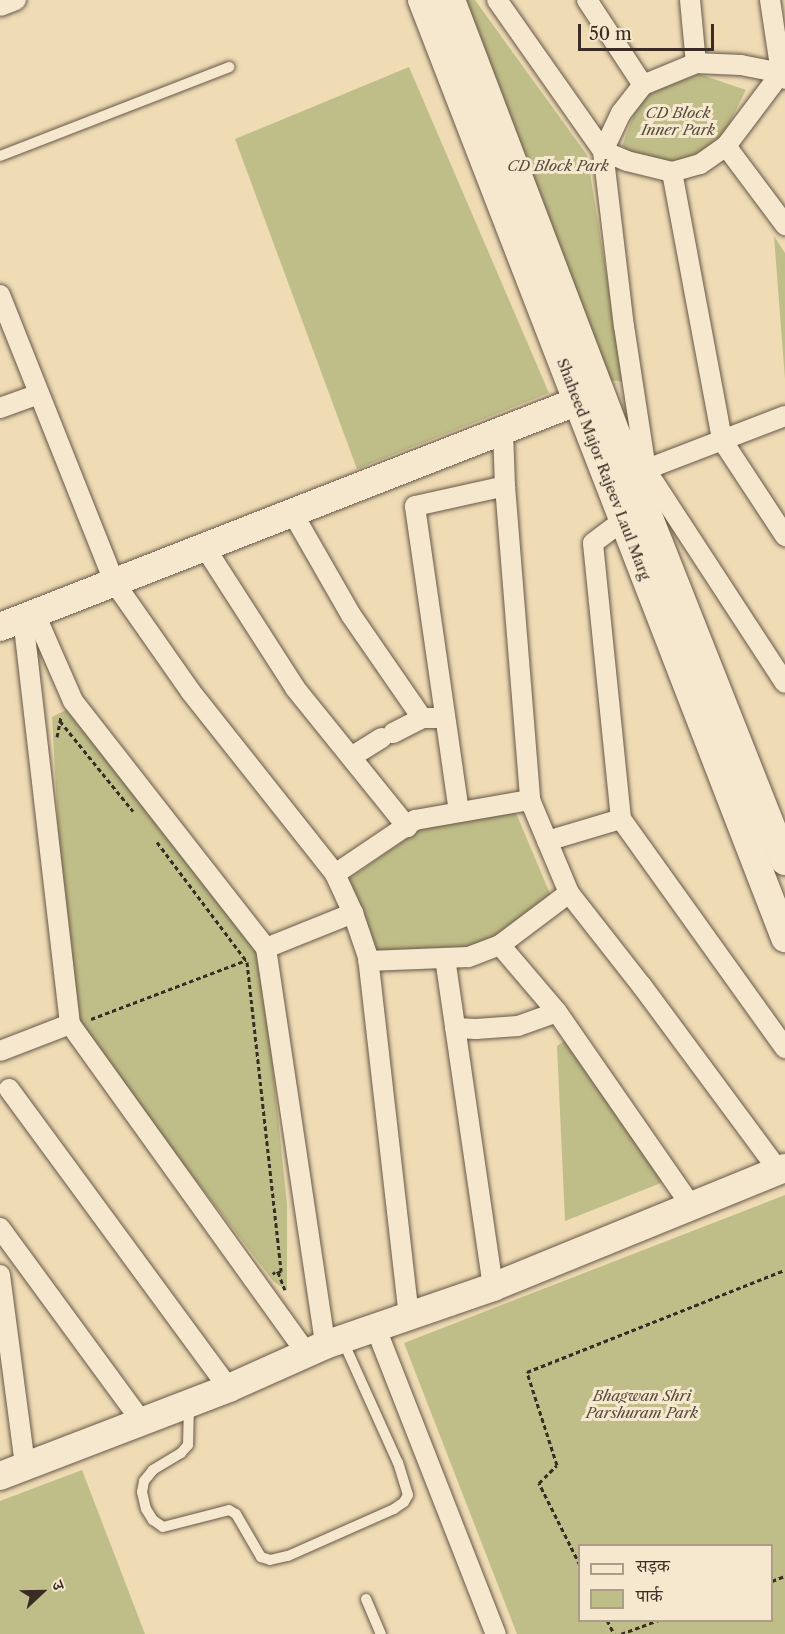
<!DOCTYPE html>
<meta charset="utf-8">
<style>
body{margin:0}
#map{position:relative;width:785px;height:1634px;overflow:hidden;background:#efdbb4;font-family:"Libre Caslon Text","Noto Serif Devanagari",serif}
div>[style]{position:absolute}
.green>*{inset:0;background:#c0be88}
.path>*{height:3px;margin-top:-1.5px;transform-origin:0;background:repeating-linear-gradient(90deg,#3a2c25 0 4.5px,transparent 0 7.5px)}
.roads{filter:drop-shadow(0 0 2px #675849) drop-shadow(0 0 2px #675849)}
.lane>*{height:10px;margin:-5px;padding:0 5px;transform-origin:5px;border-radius:5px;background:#f5e8ce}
.street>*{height:20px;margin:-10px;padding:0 10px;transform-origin:10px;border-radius:10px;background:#f5e8ce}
.secondary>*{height:28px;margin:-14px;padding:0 14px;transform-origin:14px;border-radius:14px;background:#f5e8ce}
span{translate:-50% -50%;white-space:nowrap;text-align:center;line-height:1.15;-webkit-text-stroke:6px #f5e8ce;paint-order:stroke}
.park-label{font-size:15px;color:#554939;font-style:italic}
.street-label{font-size:15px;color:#3a2c25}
.legend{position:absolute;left:578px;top:1544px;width:195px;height:78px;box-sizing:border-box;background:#f5e8ce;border:2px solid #aa9d8a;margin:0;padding:8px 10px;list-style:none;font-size:18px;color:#3a2c25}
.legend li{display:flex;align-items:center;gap:12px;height:30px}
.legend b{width:30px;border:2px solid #aa9d8a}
.north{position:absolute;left:12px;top:1562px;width:60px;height:60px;-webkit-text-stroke:4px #f5e8ce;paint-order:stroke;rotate:68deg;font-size:16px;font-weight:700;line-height:24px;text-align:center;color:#3a2c25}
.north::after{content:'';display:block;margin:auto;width:21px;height:27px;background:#3a2c25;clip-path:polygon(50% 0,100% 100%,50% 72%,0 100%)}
.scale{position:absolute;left:578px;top:24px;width:136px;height:27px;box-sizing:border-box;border:3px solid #3a2c25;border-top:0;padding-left:8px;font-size:18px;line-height:21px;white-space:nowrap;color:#3a2c25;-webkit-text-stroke:4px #f5e8ce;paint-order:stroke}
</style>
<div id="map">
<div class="green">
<i style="clip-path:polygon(461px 0,475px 0,587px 155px,624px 382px,610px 380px)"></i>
<i style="clip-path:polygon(409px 67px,549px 393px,357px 469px,235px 139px)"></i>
<i style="clip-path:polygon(699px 74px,746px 90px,719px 144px,674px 164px,637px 156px,622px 146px,634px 114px,648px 92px)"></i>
<i style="clip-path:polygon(774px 236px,785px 253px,785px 379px)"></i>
<i style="clip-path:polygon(66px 710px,116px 767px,261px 954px,287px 1204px,287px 1291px,273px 1281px,76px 1024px,63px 913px,52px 717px)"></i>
<i style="clip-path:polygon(516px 813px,551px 896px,497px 937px,464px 951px,375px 952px,347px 880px,422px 828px)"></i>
<i style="clip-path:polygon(569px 1038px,662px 1177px,661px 1183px,565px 1221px,557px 1046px)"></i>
<i style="clip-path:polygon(evenodd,785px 1195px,785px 1634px,517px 1634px,404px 1343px,785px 1195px,580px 1546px,772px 1546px,772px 1620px,580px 1620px,580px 1546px)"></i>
<i style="clip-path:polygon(82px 1470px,145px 1634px,0 1634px,0 1501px)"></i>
</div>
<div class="path">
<i style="left:60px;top:721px;width:116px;rotate:51deg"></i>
<i style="left:57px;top:737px;width:20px;rotate:-79deg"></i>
<i style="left:157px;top:842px;width:150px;rotate:53.1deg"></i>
<i style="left:247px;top:962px;width:311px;rotate:83.7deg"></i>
<i style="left:281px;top:1271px;width:7px;rotate:153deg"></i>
<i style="left:275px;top:1274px;width:3px;rotate:-135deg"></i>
<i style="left:91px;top:1019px;width:166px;rotate:-20.8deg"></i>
<i style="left:278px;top:1272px;width:19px;rotate:69deg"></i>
<i style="left:580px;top:1565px;width:92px;rotate:-116.6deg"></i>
<i style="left:539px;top:1483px;width:25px;rotate:-45deg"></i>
<i style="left:557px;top:1465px;width:98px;rotate:-107.9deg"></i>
<i style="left:527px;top:1372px;width:277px;rotate:-21.6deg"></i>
<i style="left:772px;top:1581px;width:14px;rotate:-21deg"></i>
<i style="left:607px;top:1620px;width:16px;rotate:63deg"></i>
<i style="left:621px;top:1634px;width:40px;rotate:-20.2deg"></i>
</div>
<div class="roads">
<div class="lane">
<i style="left:0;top:156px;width:246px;rotate:-21.2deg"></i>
<i style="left:189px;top:1405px;width:40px;rotate:91.4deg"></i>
<i style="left:188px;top:1445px;width:11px;rotate:131deg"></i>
<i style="left:181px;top:1453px;width:33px;rotate:149deg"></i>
<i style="left:153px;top:1470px;width:14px;rotate:129deg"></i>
<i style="left:144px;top:1481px;width:11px;rotate:100deg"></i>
<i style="left:142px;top:1492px;width:17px;rotate:77deg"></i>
<i style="left:146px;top:1509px;width:13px;rotate:58deg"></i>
<i style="left:153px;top:1520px;width:12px;rotate:35deg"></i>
<i style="left:163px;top:1527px;width:68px;rotate:-14.4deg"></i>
<i style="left:229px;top:1510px;width:8px;rotate:30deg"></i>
<i style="left:236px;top:1514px;width:50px;rotate:59.8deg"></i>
<i style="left:261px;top:1557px;width:9px;rotate:18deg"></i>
<i style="left:270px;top:1560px;width:18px;rotate:-13deg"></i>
<i style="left:288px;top:1556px;width:116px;rotate:-23.9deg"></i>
<i style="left:394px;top:1509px;width:12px;rotate:-35deg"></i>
<i style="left:404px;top:1502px;width:8px;rotate:-60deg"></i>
<i style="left:408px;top:1495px;width:34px;rotate:-107deg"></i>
<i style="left:398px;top:1463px;width:136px;rotate:-114.3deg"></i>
<i style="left:366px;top:1599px;width:38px;rotate:67deg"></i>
</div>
<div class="street">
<i style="left:497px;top:0;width:184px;rotate:54.9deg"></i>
<i style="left:603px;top:151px;width:176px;rotate:83.2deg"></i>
<i style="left:624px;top:326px;width:146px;rotate:81.3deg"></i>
<i style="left:646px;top:470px;width:254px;rotate:56.9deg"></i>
<i style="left:587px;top:0;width:102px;rotate:56.6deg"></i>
<i style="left:690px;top:0;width:63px;rotate:84.6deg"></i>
<i style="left:770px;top:0;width:74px;rotate:81.4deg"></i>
<i style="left:781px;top:73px;width:7px;rotate:56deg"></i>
<i style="left:0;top:6px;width:17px;rotate:-21deg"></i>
<i style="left:696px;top:63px;width:45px;rotate:2.5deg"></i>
<i style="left:741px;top:65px;width:41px;rotate:11.3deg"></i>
<i style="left:781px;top:73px;width:91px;rotate:127deg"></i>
<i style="left:726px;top:146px;width:32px;rotate:145deg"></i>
<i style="left:700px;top:164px;width:29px;rotate:164deg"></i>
<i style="left:672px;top:172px;width:46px;rotate:-166.3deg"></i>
<i style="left:627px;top:161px;width:26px;rotate:-157deg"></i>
<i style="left:603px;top:151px;width:42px;rotate:-64.7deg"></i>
<i style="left:621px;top:113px;width:36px;rotate:-52deg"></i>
<i style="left:643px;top:85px;width:57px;rotate:-22.5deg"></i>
<i style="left:726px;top:146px;width:99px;rotate:53.2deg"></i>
<i style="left:672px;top:172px;width:273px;rotate:79.4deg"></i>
<i style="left:722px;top:440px;width:115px;rotate:56.7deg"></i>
<i style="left:0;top:295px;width:309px;rotate:68.3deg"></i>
<i style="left:114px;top:582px;width:134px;rotate:55deg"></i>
<i style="left:191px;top:692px;width:232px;rotate:51.6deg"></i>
<i style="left:335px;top:874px;width:43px;rotate:65.2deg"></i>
<i style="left:353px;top:913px;width:46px;rotate:71.2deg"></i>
<i style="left:368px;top:957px;width:361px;rotate:83.5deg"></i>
<i style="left:0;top:408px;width:41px;rotate:-19.7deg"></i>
<i style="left:503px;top:430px;width:56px;rotate:88deg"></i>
<i style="left:505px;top:486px;width:315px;rotate:85.4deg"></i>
<i style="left:634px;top:474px;width:162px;rotate:-21deg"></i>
<i style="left:292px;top:512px;width:119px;rotate:60.2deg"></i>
<i style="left:351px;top:615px;width:125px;rotate:55.4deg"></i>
<i style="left:422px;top:718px;width:23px"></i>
<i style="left:204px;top:546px;width:169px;rotate:57.3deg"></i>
<i style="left:295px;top:688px;width:179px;rotate:51.1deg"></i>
<i style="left:35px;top:614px;width:95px;rotate:66.4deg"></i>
<i style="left:73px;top:701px;width:313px;rotate:52deg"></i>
<i style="left:266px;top:948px;width:401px;rotate:81.5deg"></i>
<i style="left:23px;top:618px;width:409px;rotate:83.4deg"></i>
<i style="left:70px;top:1024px;width:405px;rotate:54.3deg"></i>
<i style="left:393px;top:733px;width:33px;rotate:-27deg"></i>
<i style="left:351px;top:757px;width:36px;rotate:-32deg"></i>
<i style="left:459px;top:812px;width:309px;rotate:-98.2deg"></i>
<i style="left:415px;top:506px;width:92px;rotate:-12.5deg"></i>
<i style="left:621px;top:819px;width:282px;rotate:54.4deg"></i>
<i style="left:547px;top:841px;width:77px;rotate:-16.6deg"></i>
<i style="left:621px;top:819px;width:277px;rotate:-95.8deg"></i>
<i style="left:593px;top:543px;width:39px;rotate:-37deg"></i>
<i style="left:335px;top:874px;width:97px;rotate:-34deg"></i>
<i style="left:415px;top:820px;width:117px;rotate:-9.9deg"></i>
<i style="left:530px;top:800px;width:101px;rotate:67.2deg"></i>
<i style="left:569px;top:893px;width:86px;rotate:143deg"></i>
<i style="left:500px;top:945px;width:34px;rotate:159deg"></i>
<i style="left:468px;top:957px;width:100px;rotate:177.7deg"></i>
<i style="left:569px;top:893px;width:118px;rotate:51.9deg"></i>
<i style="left:642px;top:986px;width:230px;rotate:53.5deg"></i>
<i style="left:500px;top:945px;width:88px;rotate:49.6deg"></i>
<i style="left:557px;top:1012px;width:237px;rotate:55.3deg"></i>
<i style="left:266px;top:948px;width:94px;rotate:-21.9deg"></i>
<i style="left:445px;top:958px;width:332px;rotate:81.7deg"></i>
<i style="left:455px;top:1028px;width:21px;rotate:3deg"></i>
<i style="left:476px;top:1029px;width:42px;rotate:-4.1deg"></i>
<i style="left:518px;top:1026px;width:41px;rotate:-19.7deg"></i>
<i style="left:0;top:1051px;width:75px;rotate:-21.1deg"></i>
<i style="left:9px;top:1089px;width:371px;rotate:53.7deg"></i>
<i style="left:0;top:1228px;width:240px;rotate:53.8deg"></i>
<i style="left:0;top:1275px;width:193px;rotate:82.5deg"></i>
<i style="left:375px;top:1326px;width:331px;rotate:68.6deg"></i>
</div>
<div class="secondary">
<i style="left:422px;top:0;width:1006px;rotate:68.84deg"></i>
<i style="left:451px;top:0;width:508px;rotate:69.14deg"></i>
<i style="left:632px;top:475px;width:415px;rotate:68.4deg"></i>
<i style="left:0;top:627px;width:640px;rotate:-21.35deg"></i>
<i style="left:0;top:1476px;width:245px;rotate:-21deg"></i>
<i style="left:229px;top:1388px;width:105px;rotate:-24.1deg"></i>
<i style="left:325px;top:1345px;width:178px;rotate:-19deg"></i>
<i style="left:493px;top:1287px;width:315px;rotate:-22.2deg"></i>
</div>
</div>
<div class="park-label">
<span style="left:678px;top:121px">CD Block<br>Inner Park</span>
<span style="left:558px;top:166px">CD Block Park</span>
<span style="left:642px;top:1404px">Bhagwan Shri<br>Parshuram Park</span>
</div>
<div class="street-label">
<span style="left:604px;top:469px;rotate:69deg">Shaheed Major Rajeev Laul Marg</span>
</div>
<ul class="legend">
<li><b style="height:8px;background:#f5e8ce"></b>सड़क</li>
<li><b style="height:16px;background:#c0be88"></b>पार्क</li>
</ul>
<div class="north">उ</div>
<div class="scale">50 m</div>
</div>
